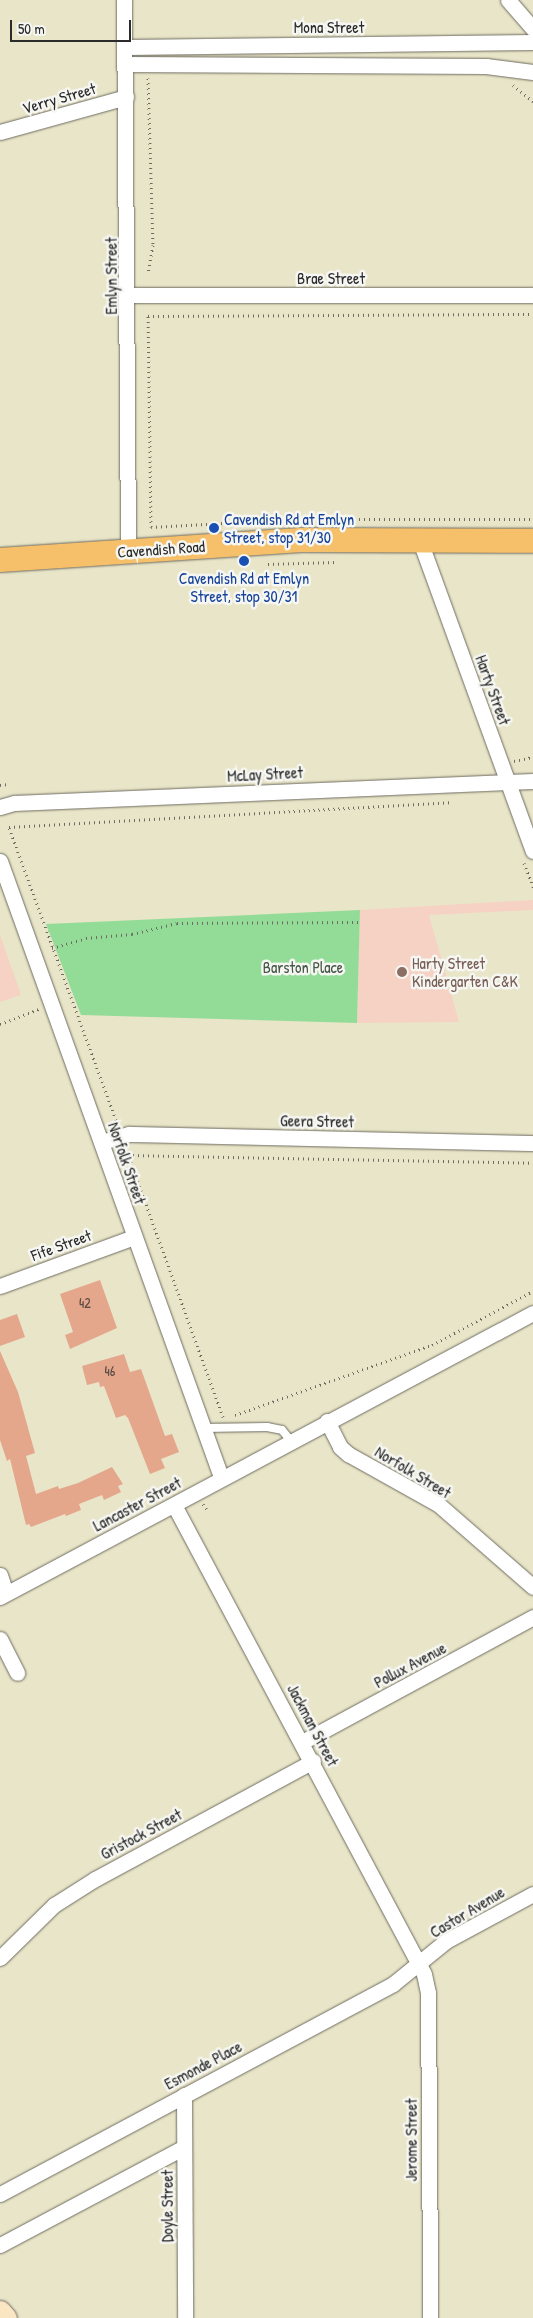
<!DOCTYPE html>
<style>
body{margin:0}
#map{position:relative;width:533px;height:2318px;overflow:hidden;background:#e9e5c8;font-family:"Patrick Hand",sans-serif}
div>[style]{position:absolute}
.built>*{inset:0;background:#f6d2c4}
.green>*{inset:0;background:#93dc98}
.building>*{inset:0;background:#e4a78c}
.path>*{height:3px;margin-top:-1.5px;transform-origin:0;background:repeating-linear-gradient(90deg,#6e6c62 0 1px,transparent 0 5px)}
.roads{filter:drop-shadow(0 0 1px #6e6c62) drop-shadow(0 0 1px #6e6c62)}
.service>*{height:8px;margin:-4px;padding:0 4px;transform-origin:4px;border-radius:4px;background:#fff}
.minor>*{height:15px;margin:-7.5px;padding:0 7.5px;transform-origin:7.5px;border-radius:7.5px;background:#fff}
.secondary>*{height:21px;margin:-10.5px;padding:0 10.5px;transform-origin:10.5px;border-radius:10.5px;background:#fbe6c4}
.primary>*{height:24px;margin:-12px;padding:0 12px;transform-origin:12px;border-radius:12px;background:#f6c06b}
.dots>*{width:14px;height:14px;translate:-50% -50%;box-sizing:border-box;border:2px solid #f6f6f2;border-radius:50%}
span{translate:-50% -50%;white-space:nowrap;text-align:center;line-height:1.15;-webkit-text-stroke:5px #f6f6f2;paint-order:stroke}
.number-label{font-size:14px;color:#594a43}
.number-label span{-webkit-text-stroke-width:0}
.street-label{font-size:16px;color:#2b2b2b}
.transit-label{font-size:16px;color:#164399}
.left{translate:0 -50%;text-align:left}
.education-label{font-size:16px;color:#785e54}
.park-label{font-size:16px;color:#455746}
.scale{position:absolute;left:10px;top:20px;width:121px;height:22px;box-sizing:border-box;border:2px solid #2b2b2b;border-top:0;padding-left:6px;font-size:15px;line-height:18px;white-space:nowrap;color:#2b2b2b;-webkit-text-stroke:4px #f6f6f2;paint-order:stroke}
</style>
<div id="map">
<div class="built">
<i style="clip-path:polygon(533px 900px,533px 910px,429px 915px,459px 1022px,357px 1023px,360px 910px)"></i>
<i style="clip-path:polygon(0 935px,21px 995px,0 1002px)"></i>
</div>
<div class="green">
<i style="clip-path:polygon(360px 910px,357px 1023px,81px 1015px,46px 924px)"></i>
</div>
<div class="building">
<i style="clip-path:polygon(100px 1280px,117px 1328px,70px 1349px,65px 1335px,73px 1332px,60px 1294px)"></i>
<i style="clip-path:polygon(17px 1314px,25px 1337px,0 1346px,0 1320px)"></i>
<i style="clip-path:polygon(0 1351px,18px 1392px,35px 1453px,26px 1456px,36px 1494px,58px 1486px,59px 1489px,78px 1483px,112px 1467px,123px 1484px,118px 1486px,121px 1492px,104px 1500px,102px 1495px,79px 1504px,81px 1510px,66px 1516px,65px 1514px,31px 1527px,29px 1524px,26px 1525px,10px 1459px,7px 1461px,0 1440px)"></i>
<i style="clip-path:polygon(124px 1354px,130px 1372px,141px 1369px,165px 1436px,172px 1434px,179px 1452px,161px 1459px,165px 1468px,150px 1474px,128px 1418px,125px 1415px,116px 1418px,104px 1386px,100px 1387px,99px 1382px,87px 1385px,82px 1366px)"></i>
</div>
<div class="path">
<i style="left:148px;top:78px;width:167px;rotate:88.3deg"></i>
<i style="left:153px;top:245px;width:27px;rotate:100deg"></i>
<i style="left:513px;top:85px;width:26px;rotate:39deg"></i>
<i style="left:297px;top:519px;width:146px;rotate:176.9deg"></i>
<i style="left:151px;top:527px;width:211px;rotate:-90.8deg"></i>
<i style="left:148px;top:316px;width:385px;rotate:-0.3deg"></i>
<i style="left:339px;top:519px;width:194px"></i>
<i style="left:268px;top:564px;width:68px;rotate:-1.7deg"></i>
<i style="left:514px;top:761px;width:19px;rotate:-12deg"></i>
<i style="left:0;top:785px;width:9px;rotate:-6deg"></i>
<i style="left:524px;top:863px;width:26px;rotate:69deg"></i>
<i style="left:52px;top:948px;width:35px;rotate:-16deg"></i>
<i style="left:86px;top:938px;width:46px;rotate:-5deg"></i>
<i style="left:132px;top:934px;width:46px;rotate:-13.7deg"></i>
<i style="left:177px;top:923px;width:183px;rotate:-0.3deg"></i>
<i style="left:0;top:1024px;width:42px;rotate:-21deg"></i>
<i style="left:116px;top:1120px;width:312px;rotate:-110.1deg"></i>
<i style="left:9px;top:827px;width:442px;rotate:-3.2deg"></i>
<i style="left:235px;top:1415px;width:209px;rotate:-19.6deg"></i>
<i style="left:432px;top:1345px;width:115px;rotate:-28.1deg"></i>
<i style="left:223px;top:1417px;width:279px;rotate:-109.9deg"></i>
<i style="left:128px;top:1155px;width:405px;rotate:1.1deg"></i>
<i style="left:203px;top:1504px;width:7px;rotate:56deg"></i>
</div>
<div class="roads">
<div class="service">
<i style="left:203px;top:1428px;width:64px;rotate:-0.9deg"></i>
<i style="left:267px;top:1427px;width:15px;rotate:11deg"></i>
<i style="left:282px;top:1430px;width:13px;rotate:51deg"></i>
</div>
<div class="minor">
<i style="left:124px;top:0;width:551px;rotate:89.58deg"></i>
<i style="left:508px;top:0;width:38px;rotate:49deg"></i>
<i style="left:126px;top:47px;width:407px;rotate:-0.7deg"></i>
<i style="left:126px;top:64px;width:360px;rotate:0.3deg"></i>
<i style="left:486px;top:66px;width:47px;rotate:7.3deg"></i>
<i style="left:0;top:132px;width:131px;rotate:-15.5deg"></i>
<i style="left:128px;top:295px;width:405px"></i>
<i style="left:420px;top:541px;width:330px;rotate:70deg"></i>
<i style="left:0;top:807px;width:15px;rotate:-16deg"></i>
<i style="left:14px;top:803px;width:519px;rotate:-2.43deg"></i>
<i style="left:0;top:861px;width:654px;rotate:70.26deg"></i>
<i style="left:102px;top:1142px;width:28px;rotate:-17deg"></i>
<i style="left:129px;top:1134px;width:404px;rotate:1.3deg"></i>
<i style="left:0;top:1286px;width:143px;rotate:-20.1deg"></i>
<i style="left:327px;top:1421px;width:29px;rotate:63deg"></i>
<i style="left:340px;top:1447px;width:11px;rotate:41deg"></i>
<i style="left:348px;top:1454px;width:103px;rotate:29.1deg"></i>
<i style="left:438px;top:1504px;width:126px;rotate:41.1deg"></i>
<i style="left:174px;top:1505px;width:531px;rotate:61.94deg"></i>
<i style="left:424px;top:1974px;width:19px;rotate:78deg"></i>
<i style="left:428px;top:1993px;width:325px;rotate:89.6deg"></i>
<i style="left:0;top:1575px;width:19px;rotate:72deg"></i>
<i style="left:0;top:1597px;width:604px;rotate:-28.05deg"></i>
<i style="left:0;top:1639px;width:38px;rotate:63deg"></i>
<i style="left:302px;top:1742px;width:263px;rotate:-28.4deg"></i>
<i style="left:0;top:1958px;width:76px;rotate:-44.5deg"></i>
<i style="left:54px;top:1905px;width:49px;rotate:-32.4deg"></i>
<i style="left:95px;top:1879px;width:248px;rotate:-28.4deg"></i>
<i style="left:184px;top:2095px;width:223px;rotate:89.7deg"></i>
<i style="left:0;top:2194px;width:446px;rotate:-28.1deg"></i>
<i style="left:393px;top:1984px;width:68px;rotate:-39.1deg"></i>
<i style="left:446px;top:1941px;width:99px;rotate:-28.4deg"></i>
<i style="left:0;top:2245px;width:208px;rotate:-28deg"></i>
</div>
<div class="secondary">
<i style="left:0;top:2311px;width:9px;rotate:49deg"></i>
</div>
<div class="primary">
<i style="left:0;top:560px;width:302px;rotate:-3.8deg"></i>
<i style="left:301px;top:540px;width:232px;rotate:0.2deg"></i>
</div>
</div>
<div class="dots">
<i style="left:214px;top:528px;background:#1a4fb4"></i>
<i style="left:244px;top:561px;background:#1a4fb4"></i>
<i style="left:402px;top:972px;background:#8d6e63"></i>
</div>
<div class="number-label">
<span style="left:85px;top:1303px">42</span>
<span style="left:110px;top:1371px">46</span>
</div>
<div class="street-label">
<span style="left:329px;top:27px">Mona Street</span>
<span style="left:59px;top:98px;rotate:-16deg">Verry Street</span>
<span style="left:111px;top:276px;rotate:-90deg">Emlyn Street</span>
<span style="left:331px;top:278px">Brae Street</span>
<span style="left:161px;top:549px;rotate:-4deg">Cavendish Road</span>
<span style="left:493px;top:690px;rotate:70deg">Harty Street</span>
<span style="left:265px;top:774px;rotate:-3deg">McLay Street</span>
<span style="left:317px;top:1121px;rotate:1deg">Geera Street</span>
<span style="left:127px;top:1163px;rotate:71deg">Norfolk Street</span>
<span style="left:61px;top:1245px;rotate:-20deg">Fife Street</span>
<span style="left:413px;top:1472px;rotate:31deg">Norfolk Street</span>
<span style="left:137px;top:1504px;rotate:-28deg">Lancaster Street</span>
<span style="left:410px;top:1665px;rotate:-28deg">Pollux Avenue</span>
<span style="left:313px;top:1725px;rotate:62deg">Jackman Street</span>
<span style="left:141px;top:1834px;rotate:-28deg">Gristock Street</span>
<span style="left:467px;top:1912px;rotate:-31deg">Castor Avenue</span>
<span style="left:203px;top:2065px;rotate:-28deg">Esmonde Place</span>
<span style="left:411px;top:2140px;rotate:-90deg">Jerome Street</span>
<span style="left:167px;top:2206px;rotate:-90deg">Doyle Street</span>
</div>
<div class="transit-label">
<span class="left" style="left:224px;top:528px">Cavendish Rd at Emlyn<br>Street, stop 31/30</span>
<span style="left:244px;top:587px">Cavendish Rd at Emlyn<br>Street, stop 30/31</span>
</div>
<div class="education-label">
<span class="left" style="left:412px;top:972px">Harty Street<br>Kindergarten C&amp;K</span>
</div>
<div class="park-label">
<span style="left:303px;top:967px">Barston Place</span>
</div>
<div class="scale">50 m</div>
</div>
